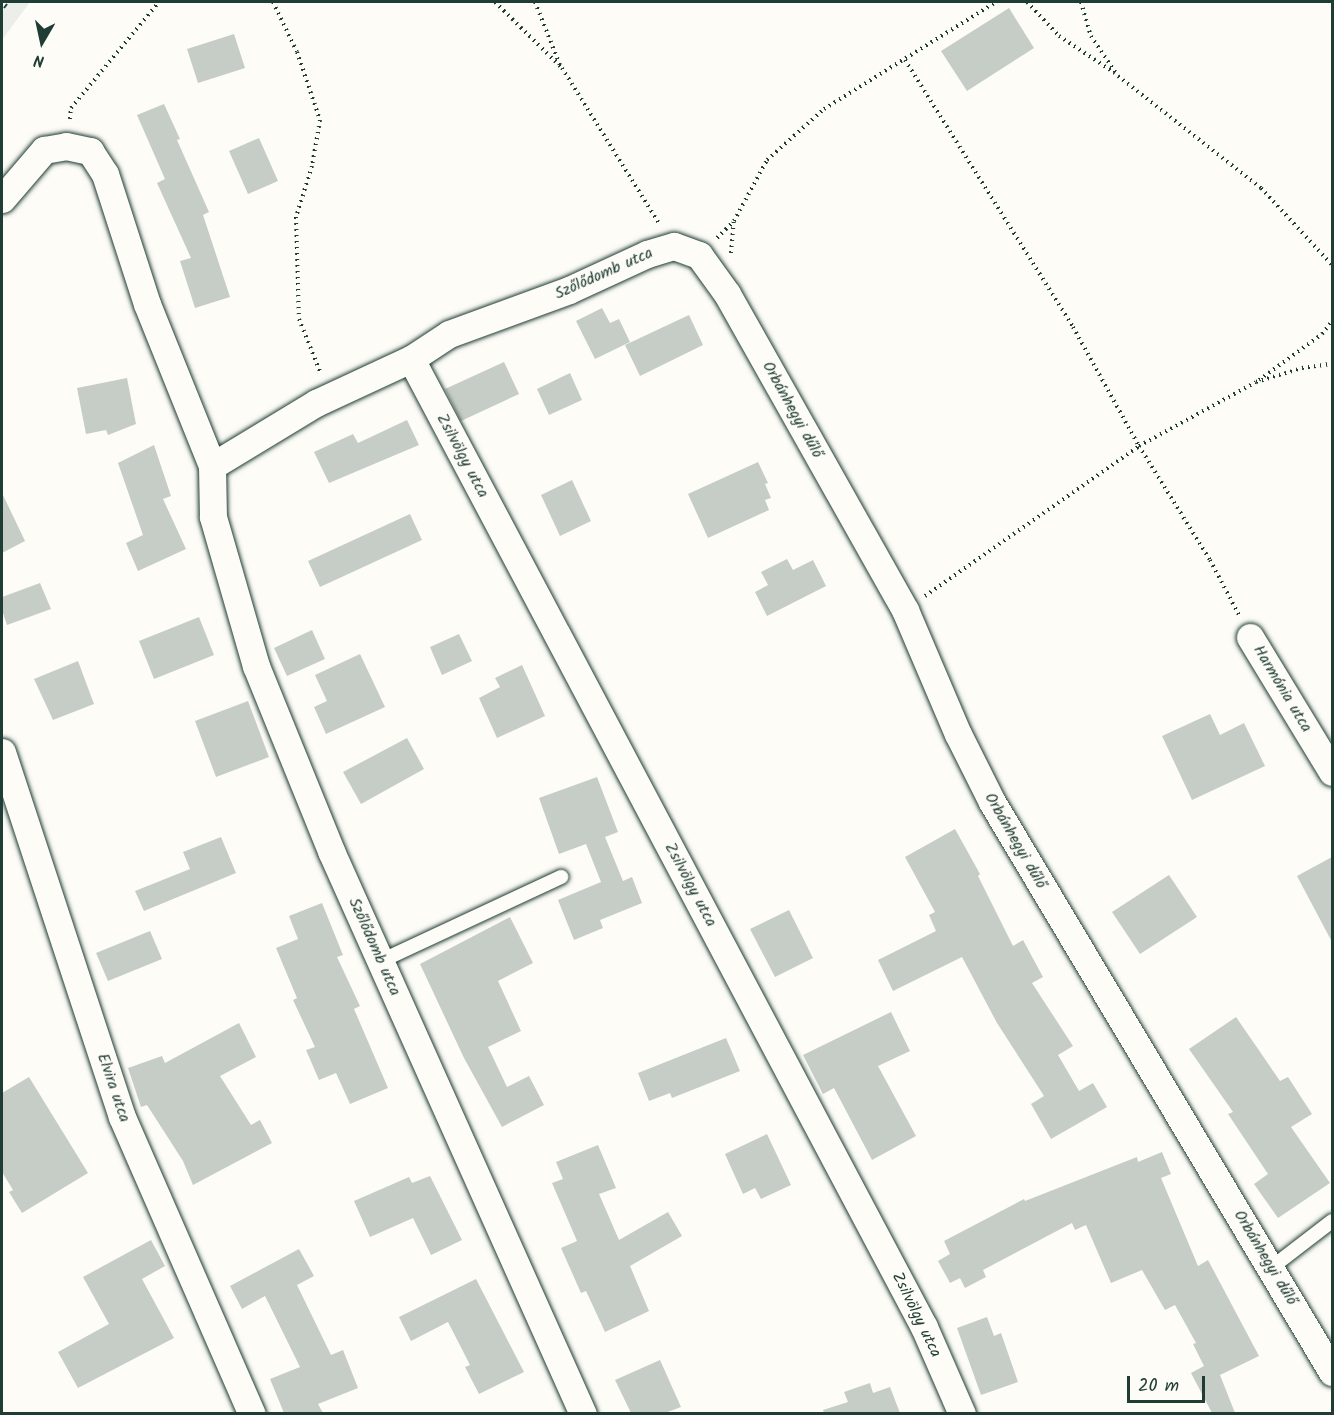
<!DOCTYPE html>
<meta charset="utf-8">
<style>
body{margin:0}
#map{position:relative;width:1334px;height:1415px;overflow:hidden;background:#fdfcf7;font-family:Kalam,sans-serif}
div>[style]{position:absolute}
.built>*{inset:0;background:#eceee9}
.building>*{inset:0;background:#c6cdc7}
.path>*{height:4px;margin-top:-2px;transform-origin:0;background:repeating-linear-gradient(90deg,#1f3d34 0 1.5px,transparent 0 6px)}
.roads{filter:drop-shadow(0 0 2px #1f3d34) drop-shadow(0 0 2px #1f3d34)}
.service>*{height:14px;margin:-7px;padding:0 7px;transform-origin:7px;border-radius:7px;background:#fdfcf7}
.minor>*{height:27px;margin:-13.5px;padding:0 13.5px;transform-origin:13.5px;border-radius:13.5px;background:#fdfcf7}
.rail>*{height:7px;margin-top:-3.5px;transform-origin:0;background:repeating-linear-gradient(90deg,#fdfcf7 0 14px,#1f3d34 0 28px);box-sizing:border-box;border-block:2px solid #1f3d34}
span{translate:-50% -50%;white-space:nowrap;text-align:center;line-height:1.15;-webkit-text-stroke:4.5px #fdfcf7;paint-order:stroke}
.street-label{font-size:16px;color:#1f3d34}
.frame{position:absolute;inset:0;border:3px solid #1f3d34;pointer-events:none}
.north{position:absolute;left:12px;top:12px;width:60px;height:60px;-webkit-text-stroke:4px #fdfcf7;paint-order:stroke;rotate:189deg;font-size:16px;font-weight:700;line-height:24px;text-align:center;color:#1f3d34}
.north::after{content:'';display:block;margin:auto;width:21px;height:27px;background:#1f3d34;clip-path:polygon(50% 0,100% 100%,50% 72%,0 100%)}
.scale{position:absolute;left:1127px;top:1376px;width:78px;height:27px;box-sizing:border-box;border:3px solid #1f3d34;border-top:0;padding-left:8px;font-size:18px;line-height:21px;white-space:nowrap;color:#1f3d34;-webkit-text-stroke:4px #fdfcf7;paint-order:stroke}
</style>
<div id="map">
<div class="built">
<i style="clip-path:polygon(2px 2px,30px 2px,2px 40px)"></i>
</div>
<div class="building">
<i style="clip-path:polygon(1009px 8px,1034px 48px,967px 91px,941px 51px)"></i>
<i style="clip-path:polygon(234px 34px,245px 68px,198px 83px,187px 49px)"></i>
<i style="clip-path:polygon(164px 104px,180px 139px,177px 140px,209px 212px,203px 215px,230px 297px,195px 308px,180px 261px,191px 258px,157px 183px,165px 179px,137px 115px)"></i>
<i style="clip-path:polygon(259px 138px,278px 181px,248px 194px,229px 151px)"></i>
<i style="clip-path:polygon(602px 308px,610px 323px,619px 319px,630px 342px,595px 359px,576px 321px)"></i>
<i style="clip-path:polygon(689px 315px,703px 345px,640px 376px,625px 345px)"></i>
<i style="clip-path:polygon(504px 362px,519px 394px,461px 421px,445px 389px)"></i>
<i style="clip-path:polygon(570px 373px,582px 400px,549px 415px,537px 389px)"></i>
<i style="clip-path:polygon(127px 378px,136px 424px,108px 435px,106px 430px,86px 434px,77px 388px)"></i>
<i style="clip-path:polygon(407px 420px,419px 445px,329px 483px,314px 452px,353px 434px,358px 443px)"></i>
<i style="clip-path:polygon(154px 445px,171px 496px,163px 499px,186px 549px,138px 571px,126px 543px,143px 535px,118px 463px)"></i>
<i style="clip-path:polygon(758px 462px,768px 483px,765px 484px,771px 498px,765px 500px,769px 510px,708px 538px,688px 494px)"></i>
<i style="clip-path:polygon(572px 480px,591px 521px,560px 536px,541px 495px)"></i>
<i style="clip-path:polygon(2px 493px,25px 541px,2px 553px)"></i>
<i style="clip-path:polygon(410px 514px,422px 540px,320px 587px,308px 561px)"></i>
<i style="clip-path:polygon(787px 559px,793px 570px,813px 560px,826px 586px,767px 616px,755px 592px,768px 585px,761px 572px)"></i>
<i style="clip-path:polygon(40px 583px,51px 609px,7px 625px,2px 610px,2px 597px)"></i>
<i style="clip-path:polygon(199px 617px,214px 655px,154px 679px,139px 641px)"></i>
<i style="clip-path:polygon(312px 630px,325px 659px,287px 676px,274px 648px)"></i>
<i style="clip-path:polygon(459px 634px,472px 661px,442px 675px,430px 647px)"></i>
<i style="clip-path:polygon(360px 654px,385px 707px,326px 734px,314px 707px,327px 701px,315px 675px)"></i>
<i style="clip-path:polygon(78px 661px,94px 704px,53px 720px,34px 679px)"></i>
<i style="clip-path:polygon(522px 665px,545px 716px,497px 738px,479px 698px,500px 687px,495px 678px)"></i>
<i style="clip-path:polygon(248px 701px,269px 757px,216px 777px,195px 721px)"></i>
<i style="clip-path:polygon(1210px 714px,1220px 735px,1244px 723px,1265px 766px,1192px 800px,1162px 736px)"></i>
<i style="clip-path:polygon(407px 738px,424px 769px,361px 804px,343px 772px)"></i>
<i style="clip-path:polygon(597px 777px,618px 832px,605px 837px,623px 881px,632px 877px,642px 903px,600px 920px,603px 928px,574px 940px,558px 900px,601px 882px,586px 844px,559px 854px,539px 798px)"></i>
<i style="clip-path:polygon(955px 829px,980px 874px,978px 876px,1013px 946px,1023px 940px,1043px 977px,1032px 983px,1073px 1046px,1058px 1055px,1079px 1091px,1093px 1083px,1107px 1107px,1051px 1139px,1031px 1104px,1044px 1096px,997px 1023px,962px 957px,893px 991px,878px 960px,936px 931px,929px 915px,935px 912px,905px 857px)"></i>
<i style="clip-path:polygon(221px 837px,236px 873px,144px 911px,135px 891px,190px 869px,183px 852px)"></i>
<i style="clip-path:polygon(1332px 857px,1332px 942px,1297px 876px)"></i>
<i style="clip-path:polygon(1169px 875px,1197px 917px,1140px 954px,1112px 912px)"></i>
<i style="clip-path:polygon(322px 903px,343px 955px,337px 957px,360px 1006px,354px 1009px,388px 1088px,350px 1104px,336px 1073px,319px 1080px,306px 1050px,315px 1047px,293px 1000px,297px 998px,276px 948px,298px 939px,289px 916px)"></i>
<i style="clip-path:polygon(789px 910px,813px 958px,775px 977px,750px 929px)"></i>
<i style="clip-path:polygon(510px 917px,533px 963px,498px 981px,521px 1031px,488px 1047px,507px 1087px,529px 1076px,544px 1105px,502px 1127px,464px 1058px,420px 964px)"></i>
<i style="clip-path:polygon(150px 931px,162px 959px,108px 981px,96px 953px)"></i>
<i style="clip-path:polygon(891px 1012px,910px 1051px,878px 1066px,916px 1136px,872px 1160px,834px 1088px,823px 1094px,803px 1055px)"></i>
<i style="clip-path:polygon(1236px 1017px,1280px 1081px,1288px 1077px,1312px 1114px,1291px 1127px,1330px 1183px,1278px 1218px,1254px 1184px,1268px 1174px,1228px 1114px,1233px 1112px,1189px 1049px)"></i>
<i style="clip-path:polygon(239px 1023px,256px 1057px,220px 1076px,251px 1125px,260px 1120px,272px 1143px,193px 1185px,183px 1161px,147px 1105px,141px 1107px,128px 1068px,162px 1056px,165px 1063px)"></i>
<i style="clip-path:polygon(726px 1038px,740px 1071px,672px 1098px,670px 1093px,649px 1101px,638px 1073px)"></i>
<i style="clip-path:polygon(29px 1077px,88px 1173px,22px 1213px,9px 1192px,13px 1190px,2px 1172px,2px 1093px)"></i>
<i style="clip-path:polygon(767px 1134px,791px 1185px,761px 1199px,755px 1188px,743px 1194px,725px 1154px)"></i>
<i style="clip-path:polygon(598px 1145px,616px 1188px,599px 1194px,619px 1240px,668px 1212px,682px 1236px,630px 1266px,649px 1311px,605px 1332px,586px 1291px,581px 1293px,561px 1248px,577px 1241px,552px 1183px,563px 1179px,556px 1162px)"></i>
<i style="clip-path:polygon(1162px 1152px,1171px 1174px,1161px 1178px,1198px 1266px,1208px 1260px,1259px 1356px,1220px 1375px,1235px 1413px,1212px 1413px,1191px 1373px,1204px 1366px,1193px 1344px,1196px 1343px,1175px 1305px,1165px 1310px,1142px 1270px,1111px 1283px,1086px 1225px,1075px 1230px,1072px 1223px,983px 1270px,986px 1277px,965px 1288px,960px 1278px,950px 1283px,938px 1261px,950px 1254px,944px 1241px,1024px 1199px,1025px 1201px,1137px 1157px,1138px 1162px)"></i>
<i style="clip-path:polygon(430px 1176px,462px 1240px,431px 1255px,413px 1218px,370px 1237px,354px 1201px,409px 1177px,412px 1183px)"></i>
<i style="clip-path:polygon(151px 1240px,165px 1266px,142px 1279px,174px 1338px,78px 1388px,58px 1352px,109px 1324px,83px 1277px)"></i>
<i style="clip-path:polygon(299px 1249px,314px 1276px,297px 1285px,331px 1355px,343px 1350px,358px 1388px,318px 1404px,323px 1413px,284px 1413px,270px 1379px,300px 1367px,265px 1296px,242px 1309px,230px 1286px)"></i>
<i style="clip-path:polygon(476px 1279px,524px 1372px,479px 1394px,465px 1367px,470px 1365px,448px 1322px,411px 1341px,399px 1317px)"></i>
<i style="clip-path:polygon(987px 1317px,994px 1336px,1001px 1333px,1018px 1382px,981px 1395px,957px 1328px)"></i>
<i style="clip-path:polygon(660px 1360px,681px 1407px,665px 1413px,631px 1413px,615px 1380px)"></i>
<i style="clip-path:polygon(870px 1383px,873px 1393px,890px 1387px,900px 1413px,824px 1413px,823px 1410px,848px 1402px,844px 1392px)"></i>
</div>
<div class="path">
<i style="left:273px;top:2px;width:55px;rotate:64.4deg"></i>
<i style="left:297px;top:52px;width:72px;rotate:71.3deg"></i>
<i style="left:320px;top:120px;width:47px;rotate:99.9deg"></i>
<i style="left:312px;top:166px;width:53px;rotate:107.4deg"></i>
<i style="left:296px;top:217px;width:102px;rotate:88.3deg"></i>
<i style="left:299px;top:319px;width:59px;rotate:68.2deg"></i>
<i style="left:495px;top:2px;width:94px;rotate:44.6deg"></i>
<i style="left:562px;top:68px;width:183px;rotate:58deg"></i>
<i style="left:535px;top:2px;width:68px;rotate:68.4deg"></i>
<i style="left:1027px;top:2px;width:47px;rotate:46.7deg"></i>
<i style="left:1059px;top:36px;width:67px;rotate:33.5deg"></i>
<i style="left:1081px;top:2px;width:35px;rotate:74deg"></i>
<i style="left:1091px;top:36px;width:48px;rotate:56deg"></i>
<i style="left:1118px;top:76px;width:182px;rotate:38.1deg"></i>
<i style="left:1261px;top:188px;width:105px;rotate:47.3deg"></i>
<i style="left:905px;top:60px;width:315px;rotate:57.8deg"></i>
<i style="left:1073px;top:327px;width:136px;rotate:61deg"></i>
<i style="left:1139px;top:446px;width:134px;rotate:58.1deg"></i>
<i style="left:1210px;top:560px;width:62px;rotate:62.2deg"></i>
<i style="left:70px;top:119px;width:11px;rotate:-85deg"></i>
<i style="left:71px;top:108px;width:138px;rotate:-50.3deg"></i>
<i style="left:717px;top:238px;width:23px;rotate:-45deg"></i>
<i style="left:731px;top:253px;width:32px;rotate:-85deg"></i>
<i style="left:734px;top:221px;width:69px;rotate:-61.6deg"></i>
<i style="left:767px;top:160px;width:76px;rotate:-41.8deg"></i>
<i style="left:824px;top:109px;width:203px;rotate:-31.9deg"></i>
<i style="left:1259px;top:380px;width:78px;rotate:-36.1deg"></i>
<i style="left:1322px;top:334px;width:16px;rotate:-52deg"></i>
<i style="left:925px;top:596px;width:261px;rotate:-35deg"></i>
<i style="left:1139px;top:446px;width:133px;rotate:-28.7deg"></i>
<i style="left:1256px;top:382px;width:48px;rotate:-16.9deg"></i>
<i style="left:1302px;top:368px;width:30px;rotate:-8deg"></i>
</div>
<div class="roads">
<div class="service">
<i style="left:381px;top:961px;width:199px;rotate:-25deg"></i>
<i style="left:1271px;top:1268px;width:77px;rotate:-37.6deg"></i>
</div>
<div class="minor">
<i style="left:2px;top:199px;width:65px;rotate:-49.4deg"></i>
<i style="left:44px;top:150px;width:22px;rotate:-10deg"></i>
<i style="left:66px;top:146px;width:25px;rotate:12deg"></i>
<i style="left:90px;top:151px;width:27px;rotate:57deg"></i>
<i style="left:105px;top:174px;width:137px;rotate:72.1deg"></i>
<i style="left:147px;top:304px;width:175px;rotate:68.1deg"></i>
<i style="left:212px;top:466px;width:51px;rotate:88.9deg"></i>
<i style="left:213px;top:517px;width:155px;rotate:73.9deg"></i>
<i style="left:256px;top:666px;width:200px;rotate:67.9deg"></i>
<i style="left:331px;top:851px;width:617px;rotate:65.89deg"></i>
<i style="left:411px;top:359px;width:1096px;rotate:62.08deg"></i>
<i style="left:924px;top:1327px;width:95px;rotate:66.4deg"></i>
<i style="left:212px;top:466px;width:122px;rotate:-31.2deg"></i>
<i style="left:316px;top:403px;width:105px;rotate:-24.9deg"></i>
<i style="left:411px;top:359px;width:45px;rotate:-33.3deg"></i>
<i style="left:449px;top:334px;width:128px;rotate:-20.1deg"></i>
<i style="left:569px;top:290px;width:86px;rotate:-24.8deg"></i>
<i style="left:647px;top:254px;width:28px;rotate:-17deg"></i>
<i style="left:674px;top:246px;width:27px;rotate:20deg"></i>
<i style="left:699px;top:255px;width:48px;rotate:54.3deg"></i>
<i style="left:727px;top:294px;width:363px;rotate:60.6deg"></i>
<i style="left:905px;top:610px;width:135px;rotate:66.9deg"></i>
<i style="left:958px;top:734px;width:76px;rotate:63.4deg"></i>
<i style="left:992px;top:802px;width:664px;rotate:59.18deg"></i>
<i style="left:1250px;top:637px;width:158px;rotate:58.7deg"></i>
<i style="left:2px;top:752px;width:384px;rotate:71.8deg"></i>
<i style="left:122px;top:1117px;width:324px;rotate:66.4deg"></i>
</div>
</div>
<div class="rail">
<i style="left:2px;top:6px;width:5px;rotate:-53deg"></i>
</div>
<div class="street-label">
<span style="left:604px;top:274px;rotate:-24deg">Szőlődomb utca</span>
<span style="left:792px;top:410px;rotate:61deg">Orbánhegyi dűlő</span>
<span style="left:462px;top:456px;rotate:62deg">Zsilvölgy utca</span>
<span style="left:1282px;top:689px;rotate:59deg">Harmónia utca</span>
<span style="left:1015px;top:841px;rotate:60deg">Orbánhegyi dűlő</span>
<span style="left:690px;top:885px;rotate:62deg">Zsilvölgy utca</span>
<span style="left:374px;top:947px;rotate:66deg">Szőlődomb utca</span>
<span style="left:113px;top:1088px;rotate:71deg">Elvira utca</span>
<span style="left:1265px;top:1258px;rotate:59deg">Orbánhegyi dűlő</span>
<span style="left:916px;top:1315px;rotate:64deg">Zsilvölgy utca</span>
</div>
<div class="frame"></div>
<div class="north">N</div>
<div class="scale">20 m</div>
</div>
